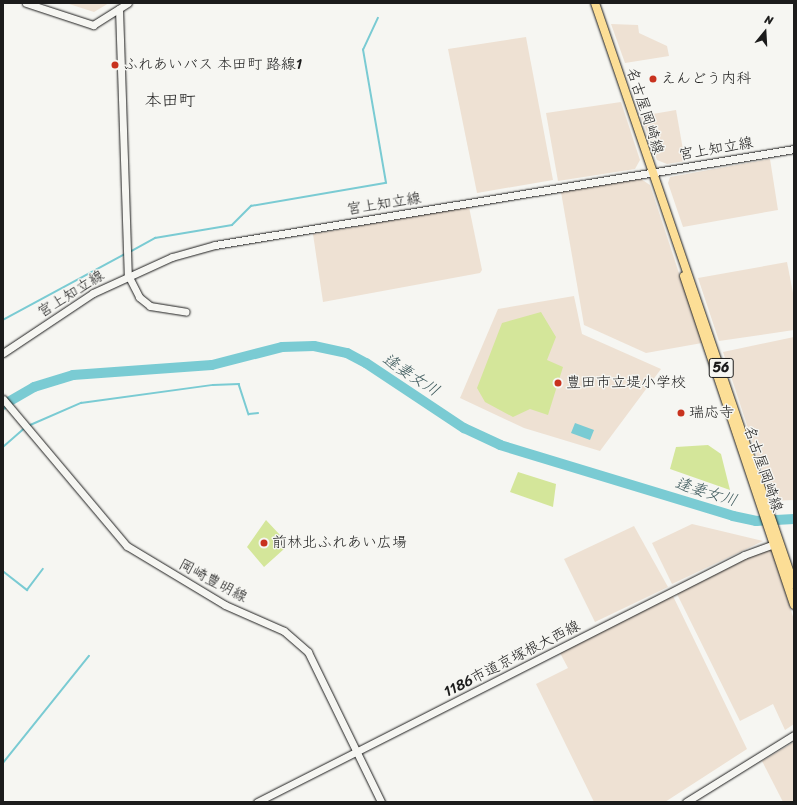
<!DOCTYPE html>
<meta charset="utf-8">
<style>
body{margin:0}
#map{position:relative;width:797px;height:805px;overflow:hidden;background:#f6f6f2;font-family:Sriracha,"Klee One",sans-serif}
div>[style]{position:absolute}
.built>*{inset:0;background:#eee1d3}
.green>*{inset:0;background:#d4e69a}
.water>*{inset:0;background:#7acbd3}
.stream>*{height:1.5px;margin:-0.75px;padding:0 0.75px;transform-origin:0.75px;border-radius:0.75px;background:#7acbd3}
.river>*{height:10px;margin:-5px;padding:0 5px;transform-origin:5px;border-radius:5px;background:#7acbd3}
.roads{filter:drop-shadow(0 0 1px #1c1c1c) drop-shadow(0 0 1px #1c1c1c)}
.secondary>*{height:7px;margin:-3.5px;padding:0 3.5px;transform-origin:3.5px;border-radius:3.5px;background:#f6f6f2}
.primary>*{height:8px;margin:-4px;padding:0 4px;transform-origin:4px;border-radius:4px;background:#fcde96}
.dots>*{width:11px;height:11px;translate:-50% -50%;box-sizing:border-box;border:2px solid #f6f6f2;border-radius:50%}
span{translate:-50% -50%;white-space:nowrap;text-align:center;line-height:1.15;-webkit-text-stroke:3px #f6f6f2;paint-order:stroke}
.shield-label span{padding:1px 3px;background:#f6f6f2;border:1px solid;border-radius:3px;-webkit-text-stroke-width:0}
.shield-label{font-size:14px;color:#1c1c1c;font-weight:700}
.poi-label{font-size:15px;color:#1c1c1c}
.left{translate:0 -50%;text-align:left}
.street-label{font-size:15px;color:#1c1c1c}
.water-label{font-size:16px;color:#3d595c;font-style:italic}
.quarter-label{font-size:17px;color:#1c1c1c}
.frame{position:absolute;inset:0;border:4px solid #1c1c1c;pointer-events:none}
.north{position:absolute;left:745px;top:12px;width:40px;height:40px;-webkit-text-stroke:3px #f6f6f2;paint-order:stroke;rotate:18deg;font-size:11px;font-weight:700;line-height:16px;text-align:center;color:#1c1c1c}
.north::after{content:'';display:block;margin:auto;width:14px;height:18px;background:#1c1c1c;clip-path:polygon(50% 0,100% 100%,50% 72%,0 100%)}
</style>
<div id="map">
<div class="built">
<i style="clip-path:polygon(66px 3px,109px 3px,94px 12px)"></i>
<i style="clip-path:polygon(611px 24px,638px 25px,639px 33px,667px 46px,669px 56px,625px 63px)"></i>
<i style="clip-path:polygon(526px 37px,553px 180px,477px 193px,448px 49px)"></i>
<i style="clip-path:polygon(621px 102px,640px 160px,635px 169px,558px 181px,546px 113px)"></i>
<i style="clip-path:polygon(676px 110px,685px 161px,667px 164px,657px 160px,641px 116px)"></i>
<i style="clip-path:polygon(770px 159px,778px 210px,683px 227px,668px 183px,670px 177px)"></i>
<i style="clip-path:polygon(641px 179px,650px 185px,702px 343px,646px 353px,584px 325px,561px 192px)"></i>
<i style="clip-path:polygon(469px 207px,482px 270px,480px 273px,323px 302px,313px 234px)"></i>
<i style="clip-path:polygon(787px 262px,794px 298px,794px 330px,719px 341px,698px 278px)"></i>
<i style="clip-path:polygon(574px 296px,582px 334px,661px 369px,600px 451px,524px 428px,460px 398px,498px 309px)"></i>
<i style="clip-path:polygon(794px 337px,794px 500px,772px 501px,723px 352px)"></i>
<i style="clip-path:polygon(692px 524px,763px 541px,672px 584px,652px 543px)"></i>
<i style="clip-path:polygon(634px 526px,668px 587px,595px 622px,564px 559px)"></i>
<i style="clip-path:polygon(771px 548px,794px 620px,794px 724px,785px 730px,773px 704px,740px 721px,676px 592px,743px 558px)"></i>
<i style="clip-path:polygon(672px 594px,747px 749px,665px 802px,594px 802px,536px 684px,568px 668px,559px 651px)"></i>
<i style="clip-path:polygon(794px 742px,794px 802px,783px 802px,762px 761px)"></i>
</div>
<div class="green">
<i style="clip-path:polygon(541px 312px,556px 337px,547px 360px,563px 367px,548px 415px,530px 409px,513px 417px,485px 402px,477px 388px,502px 323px)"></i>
<i style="clip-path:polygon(708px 445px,721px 454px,730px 490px,670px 469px,676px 447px)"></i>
<i style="clip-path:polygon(518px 472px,556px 484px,553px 507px,510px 492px)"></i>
<i style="clip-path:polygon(266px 520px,280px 535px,275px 540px,284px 549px,264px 567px,247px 547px)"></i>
</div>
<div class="water">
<i style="clip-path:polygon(575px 423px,594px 430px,590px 440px,571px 433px)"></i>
</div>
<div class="stream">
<i style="left:130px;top:252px;width:29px;rotate:-29deg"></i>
<i style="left:155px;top:238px;width:78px;rotate:-9.6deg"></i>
<i style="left:232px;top:225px;width:27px;rotate:-45deg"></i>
<i style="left:251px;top:206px;width:137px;rotate:-9.7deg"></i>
<i style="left:386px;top:183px;width:135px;rotate:-99.8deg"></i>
<i style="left:363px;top:50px;width:35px;rotate:-65deg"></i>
<i style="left:3px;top:320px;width:139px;rotate:-28.4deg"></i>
<i style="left:28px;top:426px;width:58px;rotate:-23.5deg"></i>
<i style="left:81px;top:403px;width:133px;rotate:-7.8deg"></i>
<i style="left:213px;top:385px;width:26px;rotate:-2deg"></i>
<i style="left:239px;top:384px;width:32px;rotate:72deg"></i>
<i style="left:249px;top:414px;width:9px;rotate:-6deg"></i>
<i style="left:3px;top:447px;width:29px;rotate:-41deg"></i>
<i style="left:3px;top:571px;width:31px;rotate:38deg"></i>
<i style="left:27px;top:590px;width:26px;rotate:-53deg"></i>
<i style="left:3px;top:763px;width:137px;rotate:-51.2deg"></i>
</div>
<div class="river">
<i style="left:3px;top:405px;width:36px;rotate:-30deg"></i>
<i style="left:34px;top:387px;width:41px;rotate:-17.1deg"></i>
<i style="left:73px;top:375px;width:139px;rotate:-4.1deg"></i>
<i style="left:212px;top:365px;width:72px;rotate:-14.4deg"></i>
<i style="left:282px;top:347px;width:32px;rotate:-2deg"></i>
<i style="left:314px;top:346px;width:34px;rotate:12deg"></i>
<i style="left:347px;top:353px;width:21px;rotate:28deg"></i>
<i style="left:366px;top:363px;width:118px;rotate:33.6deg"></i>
<i style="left:464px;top:428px;width:40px;rotate:25deg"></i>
<i style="left:500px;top:445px;width:244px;rotate:16.9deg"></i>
<i style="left:733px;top:516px;width:24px;rotate:12deg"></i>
<i style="left:756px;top:521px;width:38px;rotate:-3deg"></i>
</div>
<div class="roads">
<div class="secondary">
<i style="left:26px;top:3px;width:71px;rotate:18.2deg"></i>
<i style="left:93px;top:25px;width:41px;rotate:-32.2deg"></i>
<i style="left:119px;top:9px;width:266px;rotate:88.1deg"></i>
<i style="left:128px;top:275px;width:25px;rotate:63deg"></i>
<i style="left:139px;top:297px;width:14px;rotate:39deg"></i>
<i style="left:150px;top:306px;width:36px;rotate:9deg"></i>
<i style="left:3px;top:353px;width:108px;rotate:-33.7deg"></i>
<i style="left:93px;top:293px;width:87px;rotate:-24.5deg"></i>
<i style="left:172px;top:257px;width:45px;rotate:-15.6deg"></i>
<i style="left:215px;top:245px;width:587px;rotate:-9.41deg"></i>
<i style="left:3px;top:399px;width:192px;rotate:49.9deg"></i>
<i style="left:127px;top:546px;width:114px;rotate:31deg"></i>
<i style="left:225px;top:605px;width:64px;rotate:23.8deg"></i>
<i style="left:284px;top:631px;width:32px;rotate:41deg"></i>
<i style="left:308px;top:652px;width:167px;rotate:64deg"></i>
<i style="left:257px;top:802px;width:546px;rotate:-26.89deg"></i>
<i style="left:744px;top:555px;width:35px;rotate:-20deg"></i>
<i style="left:686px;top:802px;width:127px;rotate:-31.8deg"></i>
</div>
<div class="primary">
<i style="left:595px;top:3px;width:615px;rotate:71.12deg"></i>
<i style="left:684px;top:276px;width:347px;rotate:71.5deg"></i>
</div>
</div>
<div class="dots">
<i style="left:115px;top:65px;background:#c8321e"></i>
<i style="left:653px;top:79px;background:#c8321e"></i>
<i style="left:558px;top:383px;background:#c8321e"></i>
<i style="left:681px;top:413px;background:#c8321e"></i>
<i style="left:264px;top:543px;background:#c8321e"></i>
</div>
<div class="shield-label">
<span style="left:721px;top:368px">56</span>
</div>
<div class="poi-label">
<span class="left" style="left:123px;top:65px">ふれあいバス 本田町 路線1</span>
<span class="left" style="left:661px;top:79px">えんどう内科</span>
<span class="left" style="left:566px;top:383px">豊田市立堤小学校</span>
<span class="left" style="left:689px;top:413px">瑞応寺</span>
<span class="left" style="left:272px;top:543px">前林北ふれあい広場</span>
</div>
<div class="street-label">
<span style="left:645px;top:111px;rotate:72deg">名古屋岡崎線</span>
<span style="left:716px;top:149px;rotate:-10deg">宮上知立線</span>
<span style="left:384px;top:204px;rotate:-9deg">宮上知立線</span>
<span style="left:71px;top:294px;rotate:-32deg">宮上知立線</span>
<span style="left:763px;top:469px;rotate:71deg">名古屋岡崎線</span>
<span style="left:213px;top:581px;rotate:28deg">岡崎豊明線</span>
<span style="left:512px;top:659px;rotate:-27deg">1186市道京塚根大西線</span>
</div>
<div class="water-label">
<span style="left:411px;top:375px;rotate:33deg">逢妻女川</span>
<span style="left:706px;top:492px;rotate:17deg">逢妻女川</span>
</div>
<div class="quarter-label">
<span style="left:170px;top:101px">本田町</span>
</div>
<div class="frame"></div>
<div class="north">N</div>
</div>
